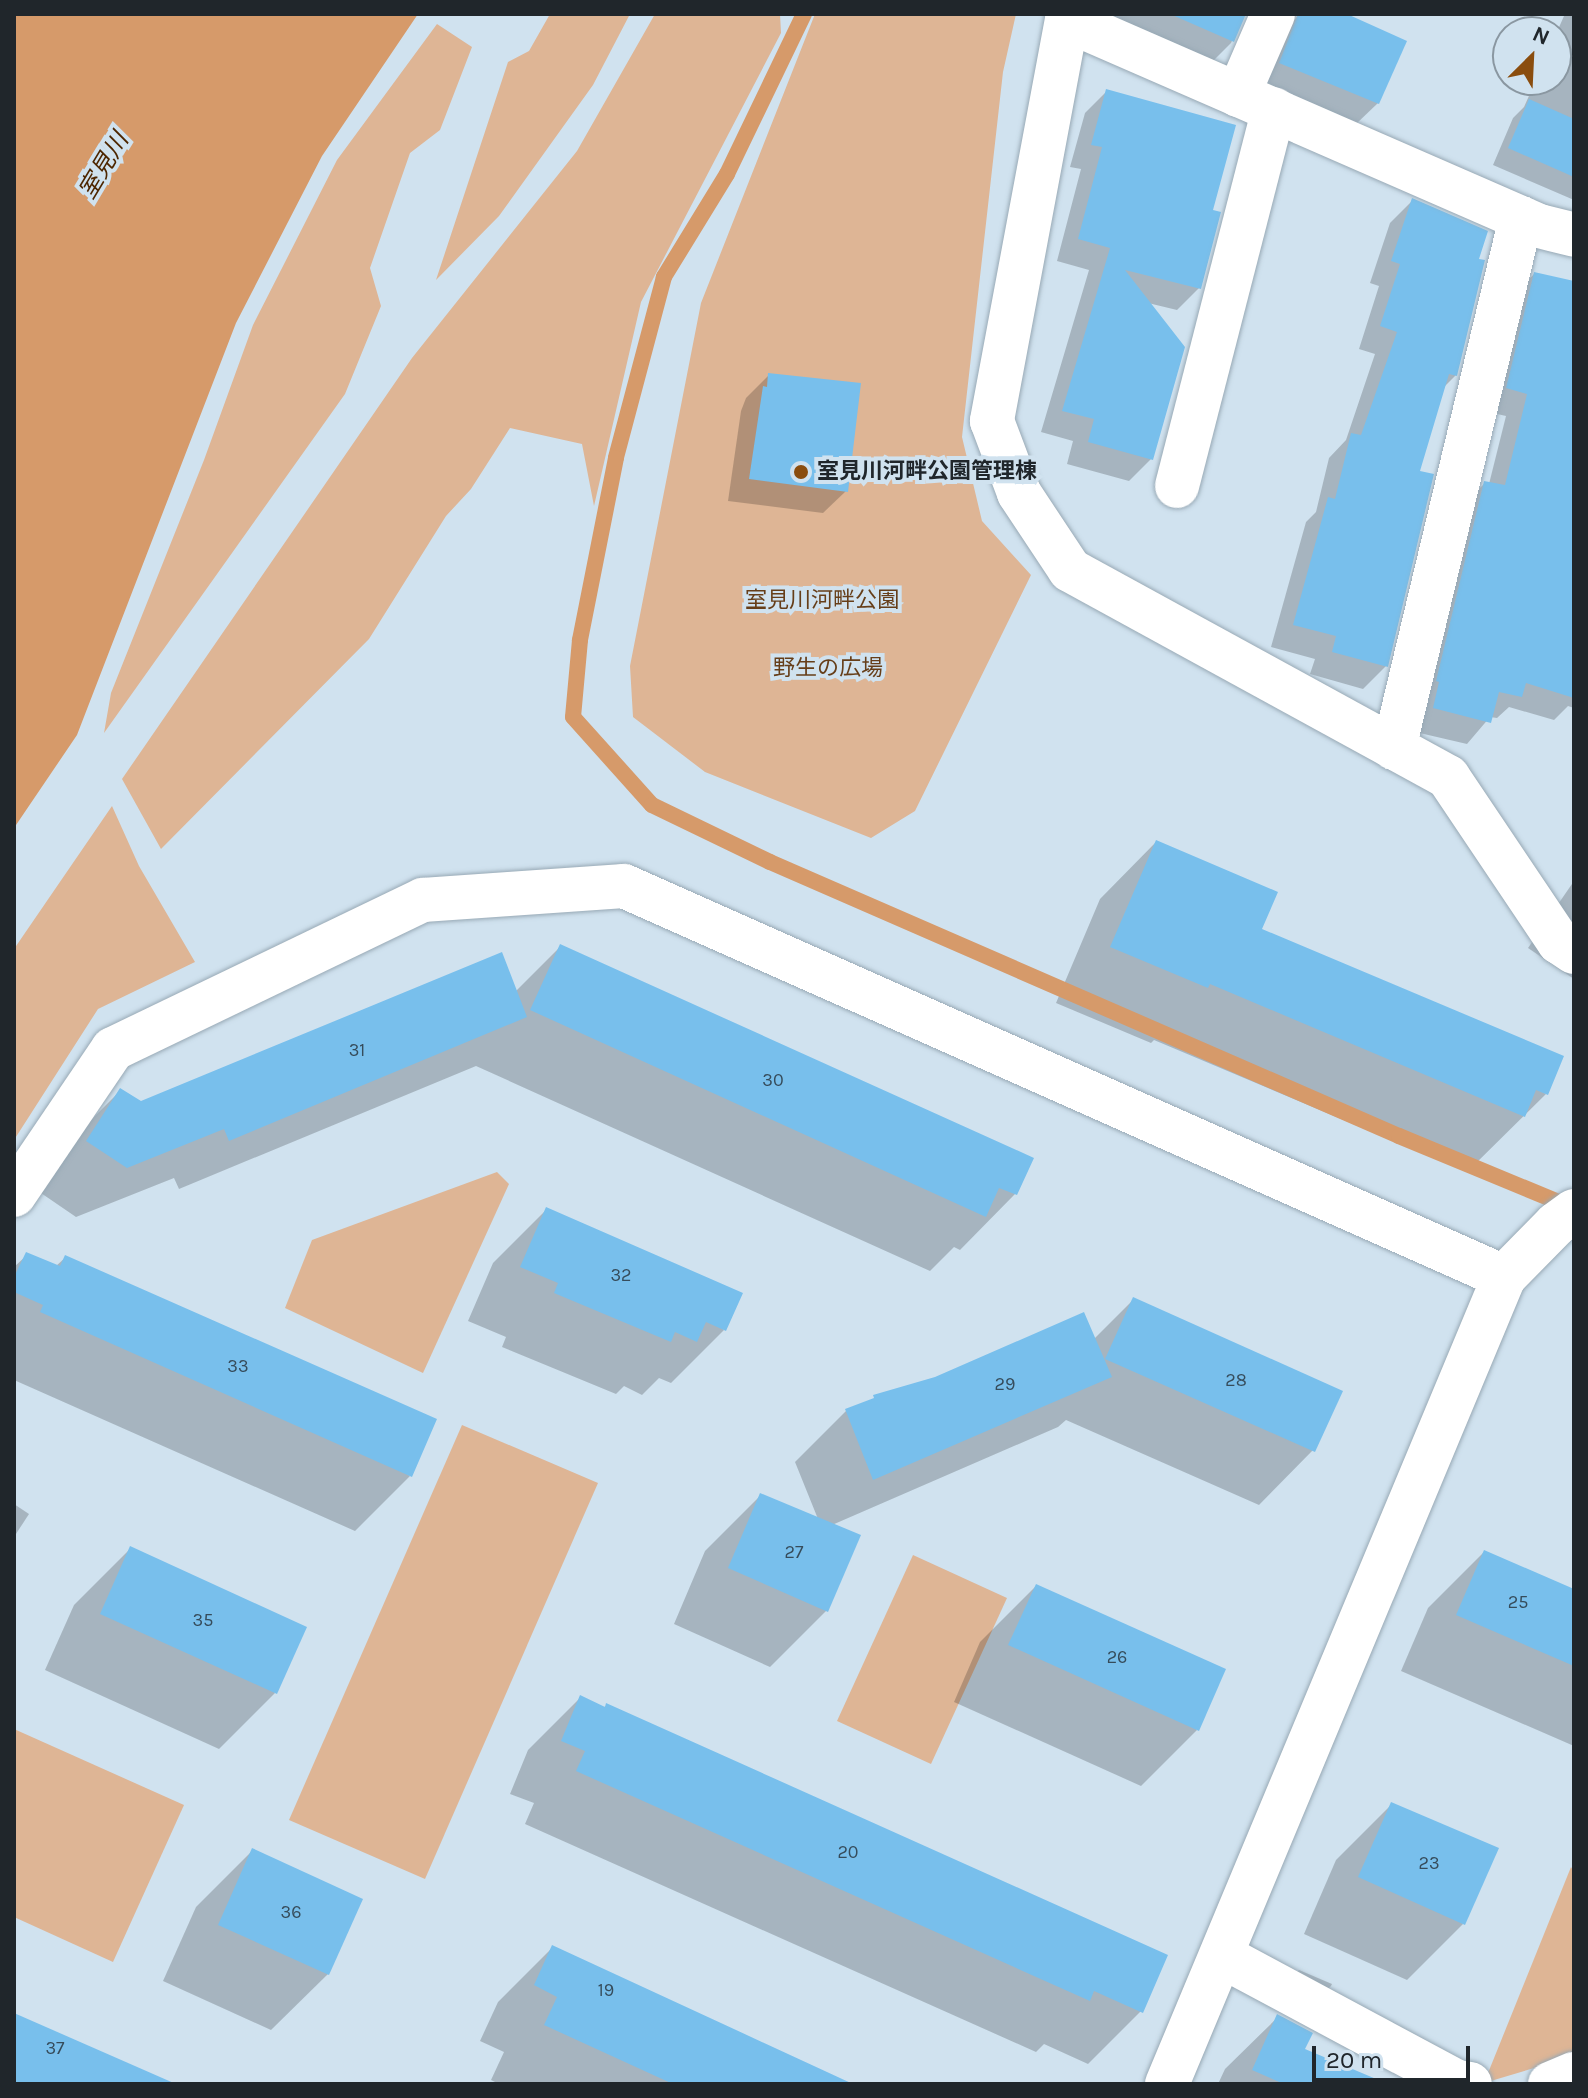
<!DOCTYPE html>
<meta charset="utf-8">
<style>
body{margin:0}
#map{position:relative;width:1588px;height:2098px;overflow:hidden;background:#d0e2ef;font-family:Karla,"Noto Sans JP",sans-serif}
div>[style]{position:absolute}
.green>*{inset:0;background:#deb595}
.water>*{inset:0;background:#d69a6a}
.shadow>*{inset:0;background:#0003}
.stream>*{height:16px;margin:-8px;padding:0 8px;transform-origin:8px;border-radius:8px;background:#d69a6a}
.building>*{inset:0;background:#78bfec}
.roads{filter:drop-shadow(0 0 2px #98a9b5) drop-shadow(0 0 2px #98a9b5)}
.minor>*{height:44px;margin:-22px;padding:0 22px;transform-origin:22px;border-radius:22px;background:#fff}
.dots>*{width:22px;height:22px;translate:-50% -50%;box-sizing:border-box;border:4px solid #d0e2ef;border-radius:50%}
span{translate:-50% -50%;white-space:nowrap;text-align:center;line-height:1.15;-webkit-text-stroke:8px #d0e2ef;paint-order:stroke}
.number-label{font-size:18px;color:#364c5b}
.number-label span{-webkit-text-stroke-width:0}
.poi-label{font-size:22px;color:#20262b;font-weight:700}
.left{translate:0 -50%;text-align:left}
.park-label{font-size:22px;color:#663e19}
.water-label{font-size:24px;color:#4d2600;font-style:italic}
.frame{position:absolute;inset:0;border:16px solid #20262b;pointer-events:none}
.north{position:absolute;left:1492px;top:16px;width:80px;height:80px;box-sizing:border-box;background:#d0e2ef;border:2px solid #8a97a1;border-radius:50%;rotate:24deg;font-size:22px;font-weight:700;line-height:32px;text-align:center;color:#20262b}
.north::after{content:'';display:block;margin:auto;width:28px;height:36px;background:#8a4d0e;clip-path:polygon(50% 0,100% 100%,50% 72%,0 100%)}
.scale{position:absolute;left:1312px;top:2046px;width:158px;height:36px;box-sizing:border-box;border:4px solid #20262b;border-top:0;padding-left:10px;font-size:24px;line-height:28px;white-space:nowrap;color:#20262b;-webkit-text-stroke:6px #d0e2ef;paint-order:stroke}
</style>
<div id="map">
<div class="green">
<i style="clip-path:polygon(550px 14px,630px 14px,593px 85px,499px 216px,436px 280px,508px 62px,529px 51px)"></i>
<i style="clip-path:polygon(655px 14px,780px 14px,781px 33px,641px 302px,594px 506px,582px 444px,510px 428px,471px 489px,446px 516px,369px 639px,161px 849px,122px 779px,412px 358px,577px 151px)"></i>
<i style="clip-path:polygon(815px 14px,1016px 14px,1003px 72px,962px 437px,982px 521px,1031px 575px,915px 811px,871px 838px,705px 772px,633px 717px,630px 666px,701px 303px)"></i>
<i style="clip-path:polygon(437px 24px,472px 47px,440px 130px,410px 153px,370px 268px,381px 306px,345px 394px,104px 733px,111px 693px,204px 460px,253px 325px,337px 160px)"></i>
<i style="clip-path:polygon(112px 806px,139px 866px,195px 962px,98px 1009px,14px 1140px,14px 949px)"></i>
<i style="clip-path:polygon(497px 1172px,509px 1184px,423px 1373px,285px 1308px,312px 1240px)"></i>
<i style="clip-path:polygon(462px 1425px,598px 1483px,425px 1879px,289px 1820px)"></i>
<i style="clip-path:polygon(913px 1555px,1007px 1598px,931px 1764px,837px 1721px)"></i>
<i style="clip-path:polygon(14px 1729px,184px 1805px,113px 1962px,14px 1917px)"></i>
<i style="clip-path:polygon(1571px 1867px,1574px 1872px,1574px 2056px,1484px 2083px)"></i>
</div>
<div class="water">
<i style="clip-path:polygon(14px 14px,418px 14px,322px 156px,236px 323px,77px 735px,14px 828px)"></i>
</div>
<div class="shadow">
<i style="clip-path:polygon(1081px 14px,1245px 14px,1231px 43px,1208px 66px)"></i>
<i style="clip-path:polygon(1342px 14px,1378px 103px,1355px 125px,1258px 85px,1275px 39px,1298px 16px)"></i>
<i style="clip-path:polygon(1561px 14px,1574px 14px,1574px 200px,1493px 165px,1513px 118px,1524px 107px,1536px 80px,1556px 80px,1556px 34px,1564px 16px)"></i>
<i style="clip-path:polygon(1107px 91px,1210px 211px,1199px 288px,1177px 310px,1148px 303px,1151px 459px,1129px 481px,1067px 464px,1073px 441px,1041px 432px,1089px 270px,1057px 261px,1081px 169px,1070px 167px,1085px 113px)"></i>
<i style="clip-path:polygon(1413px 200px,1476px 260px,1456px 375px,1443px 388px,1417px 473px,1432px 475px,1386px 666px,1363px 689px,1310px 674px,1315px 659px,1271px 647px,1306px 522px,1316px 512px,1329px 458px,1346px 440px,1375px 354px,1359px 349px,1379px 286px,1370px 283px,1390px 223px)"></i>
<i style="clip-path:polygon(1534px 274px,1574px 283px,1574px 708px,1568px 706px,1554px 720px,1509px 707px,1497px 718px,1490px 717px,1467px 744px,1411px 731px,1462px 506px,1484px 484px,1489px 484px,1506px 416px,1484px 411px,1512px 297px)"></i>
<i style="clip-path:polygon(769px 375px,846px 491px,823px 513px,728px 501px,741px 411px,746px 398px)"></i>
<i style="clip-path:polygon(1156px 842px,1259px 930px,1546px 1094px,1467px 1172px,1154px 1040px,1151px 1043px,1056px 1003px,1100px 899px)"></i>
<i style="clip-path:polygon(1574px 881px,1574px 979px,1528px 948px)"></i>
<i style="clip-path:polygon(561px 946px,1031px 1159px,1015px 1194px,960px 1250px,954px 1247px,930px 1271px,476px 1066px,179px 1189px,174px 1178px,76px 1217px,38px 1191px,70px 1141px,120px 1091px,141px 1103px,515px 992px)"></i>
<i style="clip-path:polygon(547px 1209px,724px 1330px,671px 1383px,659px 1378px,642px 1395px,624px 1386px,616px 1394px,502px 1347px,506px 1337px,468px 1321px,493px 1263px)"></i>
<i style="clip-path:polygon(27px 1255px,56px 1266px,66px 1257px,410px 1476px,355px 1531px,14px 1380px,14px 1267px)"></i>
<i style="clip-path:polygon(1133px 1300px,1313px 1450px,1259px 1505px,1066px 1420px,1058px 1427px,832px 1525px,827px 1610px,770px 1667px,674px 1624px,705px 1551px,761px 1495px,818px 1519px,795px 1462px,846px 1411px,1094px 1339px)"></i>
<i style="clip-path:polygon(14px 1504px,29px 1514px,14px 1537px)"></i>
<i style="clip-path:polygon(130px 1549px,275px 1693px,219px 1749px,45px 1670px,74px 1605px)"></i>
<i style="clip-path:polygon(1484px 1552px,1574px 1591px,1574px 1746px,1401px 1671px,1428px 1608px)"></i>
<i style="clip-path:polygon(1036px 1586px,1197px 1730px,1141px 1786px,954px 1702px,980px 1642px)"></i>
<i style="clip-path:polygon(580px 1698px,603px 1708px,607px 1705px,1141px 2011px,1088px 2064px,1044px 2044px,1036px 2052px,525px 1824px,534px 1803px,510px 1794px,528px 1750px)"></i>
<i style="clip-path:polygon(1392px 1804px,1463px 1924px,1407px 1980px,1304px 1934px,1336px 1860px)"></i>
<i style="clip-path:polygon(252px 1851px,328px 1974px,271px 2030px,163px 1981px,196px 1907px)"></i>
<i style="clip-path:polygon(553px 1947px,848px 2084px,499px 2084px,491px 2080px,504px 2052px,480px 2041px,498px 2002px)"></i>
<i style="clip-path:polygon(1299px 1970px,1332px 1984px,1331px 1986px,1320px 1997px,1288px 1980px)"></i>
<i style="clip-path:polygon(1278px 2017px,1303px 2050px,1383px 2084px,1218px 2084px,1225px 2069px)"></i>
</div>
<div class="stream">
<i style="left:804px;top:14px;width:178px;rotate:115.7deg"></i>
<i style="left:727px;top:174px;width:121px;rotate:121.5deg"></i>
<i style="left:664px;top:277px;width:187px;rotate:104.9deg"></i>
<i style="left:616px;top:458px;width:186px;rotate:101.2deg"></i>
<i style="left:580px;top:640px;width:77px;rotate:95.2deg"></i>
<i style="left:573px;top:717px;width:118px;rotate:48.1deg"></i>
<i style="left:652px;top:805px;width:131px;rotate:25.8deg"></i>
<i style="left:770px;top:862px;width:686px;rotate:23.54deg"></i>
<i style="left:1399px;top:1136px;width:188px;rotate:22.5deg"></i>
</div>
<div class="building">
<i style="clip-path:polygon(1170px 14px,1246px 14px,1234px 42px)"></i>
<i style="clip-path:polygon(1298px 14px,1347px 14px,1407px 41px,1379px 104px,1279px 63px)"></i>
<i style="clip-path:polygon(1106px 89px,1236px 125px,1213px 210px,1221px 212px,1201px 289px,1125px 270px,1185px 347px,1153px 460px,1088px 442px,1094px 419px,1062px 411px,1110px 248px,1078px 239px,1102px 147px,1091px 145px)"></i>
<i style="clip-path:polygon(1529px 99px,1574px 119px,1574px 177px,1508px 148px)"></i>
<i style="clip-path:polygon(1412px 198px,1488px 231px,1479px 259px,1485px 260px,1457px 376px,1449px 374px,1420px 471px,1434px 474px,1388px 667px,1332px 652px,1336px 636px,1293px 625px,1328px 497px,1335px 499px,1351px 433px,1361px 435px,1397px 332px,1380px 326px,1400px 264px,1391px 261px)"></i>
<i style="clip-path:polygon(1534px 272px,1574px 281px,1574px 698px,1526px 683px,1522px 697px,1499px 692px,1491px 723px,1433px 708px,1439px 682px,1436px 681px,1484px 481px,1505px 485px,1527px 394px,1506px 388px)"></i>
<i style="clip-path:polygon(768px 373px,861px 383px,848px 492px,749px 479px,763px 386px,767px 387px)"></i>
<i style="clip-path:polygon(1156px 840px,1278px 892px,1262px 929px,1564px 1056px,1548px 1095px,1536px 1090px,1525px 1117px,1210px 984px,1208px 988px,1110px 947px)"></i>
<i style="clip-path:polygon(560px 944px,1034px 1158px,1017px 1195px,999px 1188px,986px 1217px,530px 1010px)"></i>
<i style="clip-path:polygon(502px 952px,527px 1017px,229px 1141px,224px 1129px,127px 1168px,86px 1141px,120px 1088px,141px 1101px)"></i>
<i style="clip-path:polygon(546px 1207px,743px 1293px,726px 1331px,706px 1322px,697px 1342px,675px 1332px,671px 1342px,554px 1293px,558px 1283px,520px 1267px)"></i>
<i style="clip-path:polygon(26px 1252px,60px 1266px,65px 1255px,437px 1419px,412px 1477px,40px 1312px,43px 1305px,14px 1292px,14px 1277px)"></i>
<i style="clip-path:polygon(1133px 1297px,1343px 1391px,1315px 1452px,1105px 1359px)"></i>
<i style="clip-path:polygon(1084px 1312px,1112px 1377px,873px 1480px,845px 1409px,874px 1398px,873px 1395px,935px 1377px)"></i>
<i style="clip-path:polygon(760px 1493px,861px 1535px,828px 1612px,728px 1568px)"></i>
<i style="clip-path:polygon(130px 1546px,307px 1627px,277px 1694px,100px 1614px)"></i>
<i style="clip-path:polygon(1484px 1550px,1574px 1589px,1574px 1666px,1456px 1615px)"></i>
<i style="clip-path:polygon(1036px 1584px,1226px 1669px,1199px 1731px,1008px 1645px)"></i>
<i style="clip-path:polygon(580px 1695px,605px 1707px,606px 1703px,1168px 1955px,1143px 2013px,1094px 1991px,1090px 2001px,576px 1771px,585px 1751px,561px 1741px)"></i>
<i style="clip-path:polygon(1391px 1802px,1499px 1848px,1465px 1925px,1358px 1877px)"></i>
<i style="clip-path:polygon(252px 1848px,363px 1899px,329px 1975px,218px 1925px)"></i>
<i style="clip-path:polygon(552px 1945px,853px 2084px,673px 2084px,544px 2025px,557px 1997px,534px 1985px)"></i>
<i style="clip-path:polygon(14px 2013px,176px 2084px,14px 2084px)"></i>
<i style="clip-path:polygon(1277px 2014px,1313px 2033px,1305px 2049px,1388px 2084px,1284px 2084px,1252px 2070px)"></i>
</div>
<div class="roads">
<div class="minor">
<i style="left:1068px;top:14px;width:414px;rotate:100.6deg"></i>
<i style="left:992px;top:421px;width:77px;rotate:69.4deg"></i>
<i style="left:1019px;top:493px;width:92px;rotate:56.5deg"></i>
<i style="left:1070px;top:570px;width:431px;rotate:28.7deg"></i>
<i style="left:1448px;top:777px;width:199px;rotate:56.1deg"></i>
<i style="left:1559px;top:942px;width:18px;rotate:34deg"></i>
<i style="left:1067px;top:20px;width:515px;rotate:23.58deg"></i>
<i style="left:1539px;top:226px;width:36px;rotate:14deg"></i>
<i style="left:1238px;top:95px;width:88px;rotate:-66.6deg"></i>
<i style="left:1177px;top:486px;width:389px;rotate:-75.6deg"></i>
<i style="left:1394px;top:748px;width:545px;rotate:-76.52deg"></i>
<i style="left:14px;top:1195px;width:176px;rotate:-55.9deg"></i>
<i style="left:113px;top:1049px;width:344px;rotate:-25.7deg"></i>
<i style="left:423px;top:900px;width:201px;rotate:-4deg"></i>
<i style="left:624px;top:886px;width:963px;rotate:23.96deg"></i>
<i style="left:1222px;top:1956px;width:267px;rotate:28.2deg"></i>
<i style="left:1457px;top:2082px;width:13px;rotate:9deg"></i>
<i style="left:1167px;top:2084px;width:875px;rotate:-67.33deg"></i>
<i style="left:1504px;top:1277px;width:74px;rotate:-45.5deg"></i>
<i style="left:1556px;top:1224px;width:22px;rotate:-36deg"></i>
<i style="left:1550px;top:2084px;width:26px;rotate:-23deg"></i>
</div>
</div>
<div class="dots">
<i style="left:801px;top:472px;background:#8a4d0e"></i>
</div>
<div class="number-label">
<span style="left:357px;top:1050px">31</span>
<span style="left:773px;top:1080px">30</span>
<span style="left:621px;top:1275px">32</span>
<span style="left:238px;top:1366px">33</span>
<span style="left:1236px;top:1380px">28</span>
<span style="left:1005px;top:1384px">29</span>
<span style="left:794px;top:1552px">27</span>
<span style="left:1518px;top:1602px">25</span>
<span style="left:203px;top:1620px">35</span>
<span style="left:1117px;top:1657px">26</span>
<span style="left:848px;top:1852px">20</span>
<span style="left:1429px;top:1863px">23</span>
<span style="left:291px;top:1912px">36</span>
<span style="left:606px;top:1990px">19</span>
<span style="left:55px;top:2048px">37</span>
</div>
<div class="poi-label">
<span class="left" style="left:817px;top:472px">室見川河畔公園管理棟</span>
</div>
<div class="park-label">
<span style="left:822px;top:601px">室見川河畔公園</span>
<span style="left:828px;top:669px">野生の広場</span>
</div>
<div class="water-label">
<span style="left:104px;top:166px;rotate:-59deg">室見川</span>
</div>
<div class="frame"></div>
<div class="north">N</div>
<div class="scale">20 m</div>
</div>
